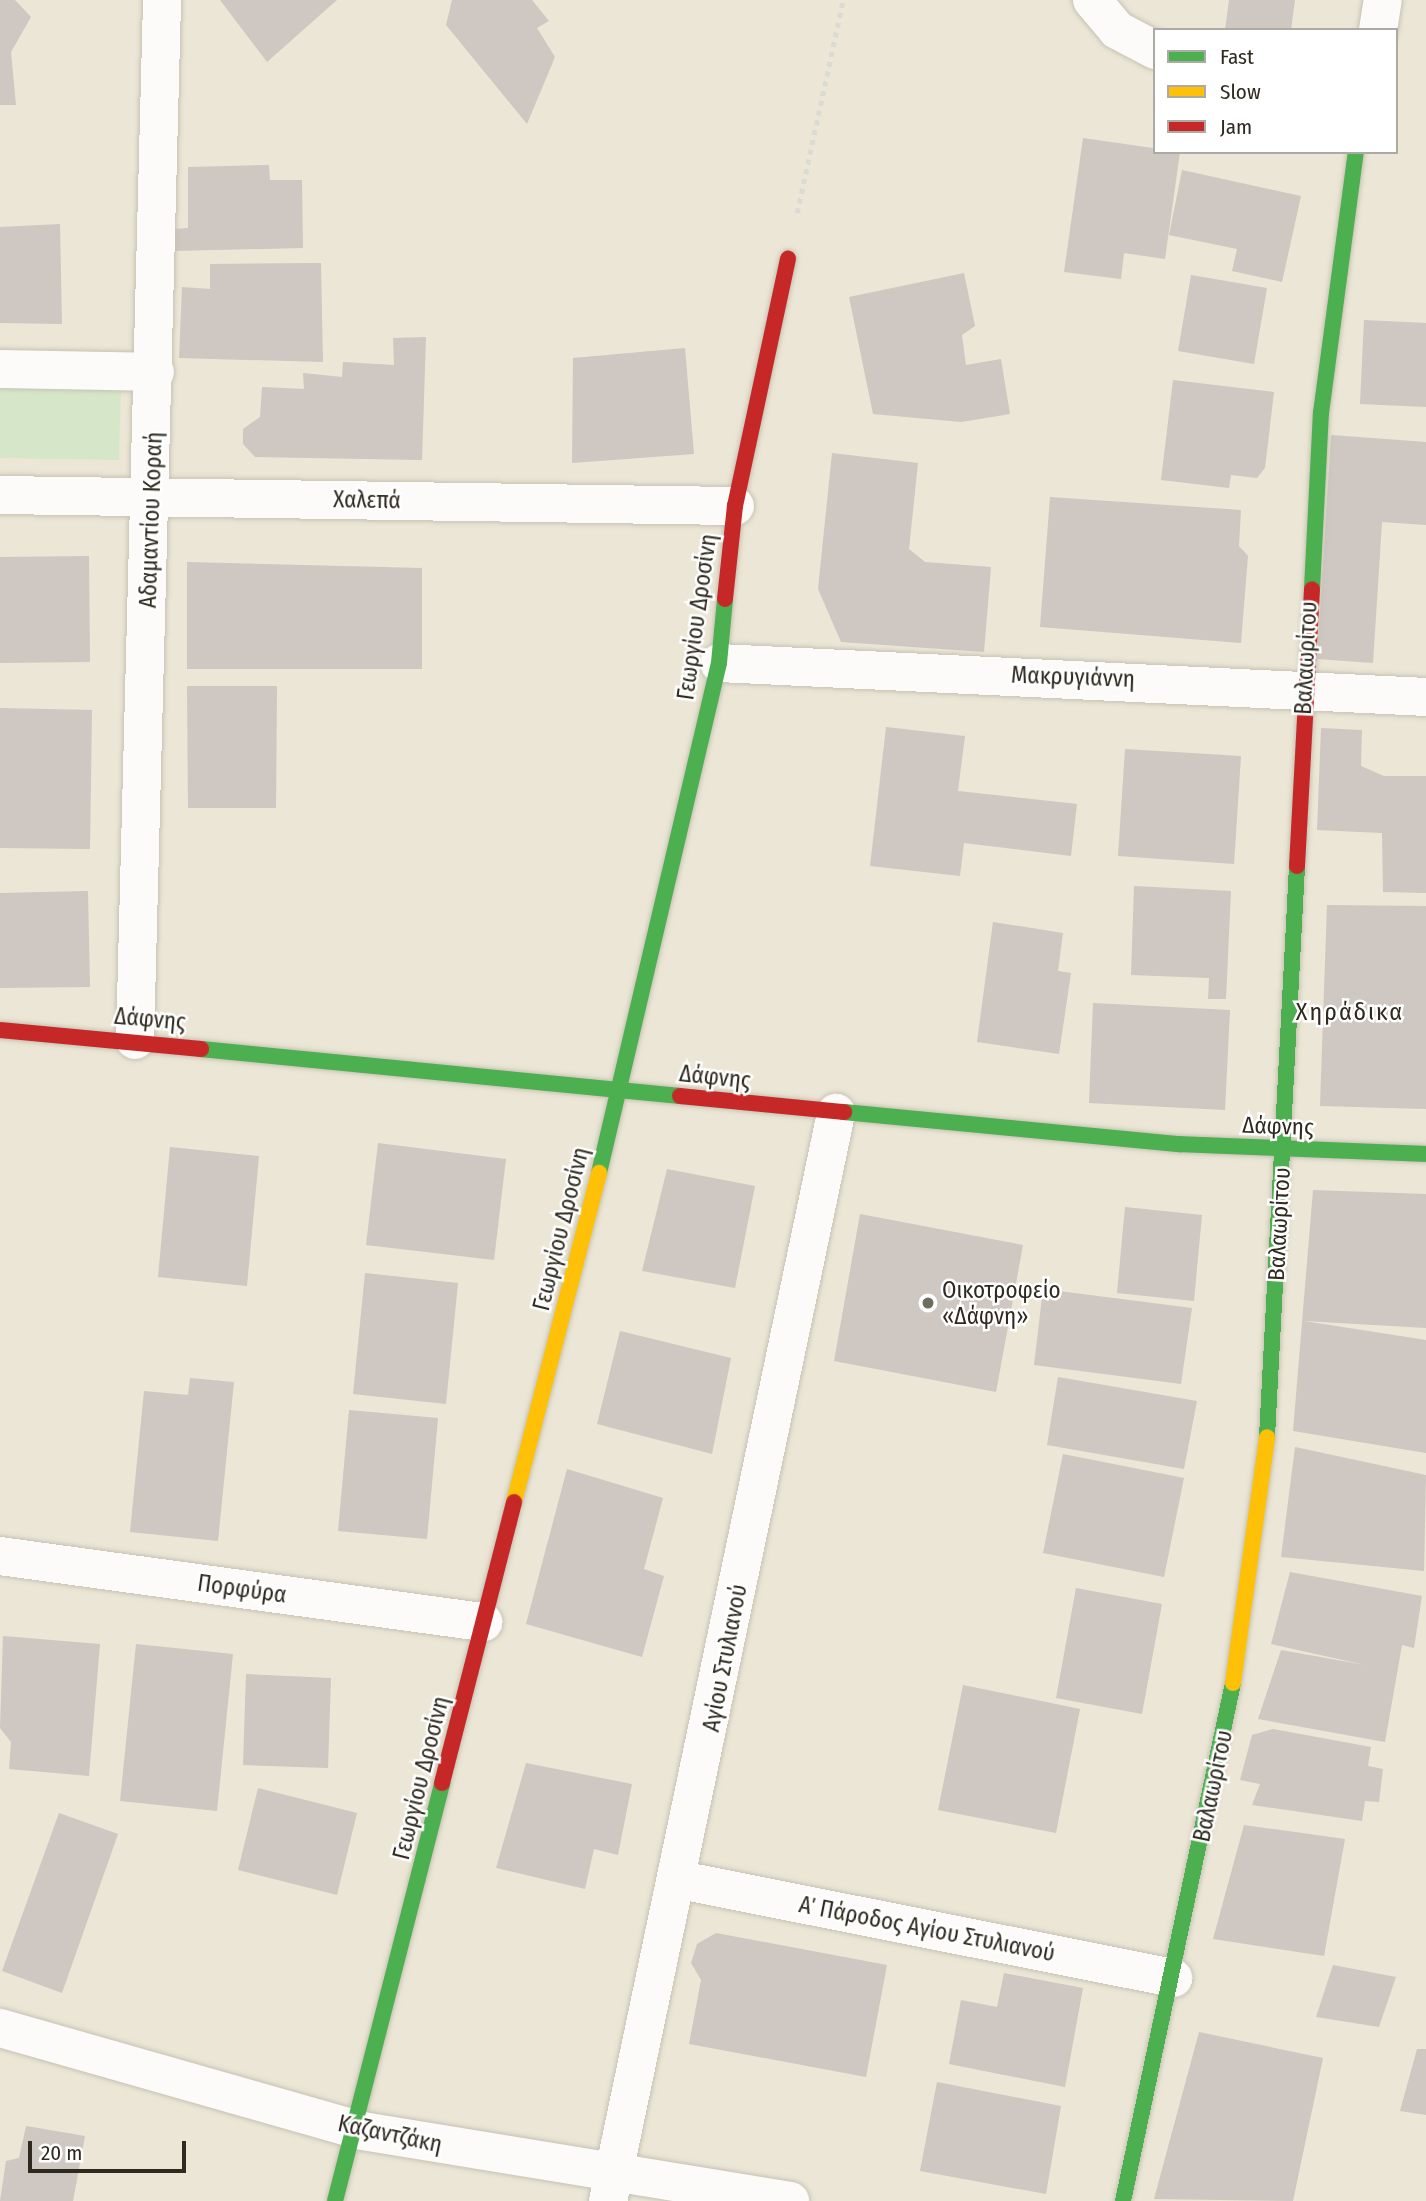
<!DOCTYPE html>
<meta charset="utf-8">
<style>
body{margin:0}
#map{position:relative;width:1426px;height:2201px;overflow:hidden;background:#ebe6d5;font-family:"Fira Sans Condensed",sans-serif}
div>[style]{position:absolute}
.green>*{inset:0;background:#d6e7c9}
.building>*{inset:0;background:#cec7c2}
.path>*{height:4.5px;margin-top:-2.25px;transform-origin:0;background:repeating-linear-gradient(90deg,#dcdad5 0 5px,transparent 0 10px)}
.roads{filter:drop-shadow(0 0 2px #c6c2b4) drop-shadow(0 0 2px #c6c2b4)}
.street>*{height:38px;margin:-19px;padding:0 19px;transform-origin:19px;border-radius:19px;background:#fcfbf9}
.fast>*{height:16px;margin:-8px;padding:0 8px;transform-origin:8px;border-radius:8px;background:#4caf50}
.slow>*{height:16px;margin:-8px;padding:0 8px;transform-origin:8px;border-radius:8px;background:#ffc107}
.jam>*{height:16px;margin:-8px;padding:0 8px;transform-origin:8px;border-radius:8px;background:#c62828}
.dots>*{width:19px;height:19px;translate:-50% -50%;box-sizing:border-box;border:4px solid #fff;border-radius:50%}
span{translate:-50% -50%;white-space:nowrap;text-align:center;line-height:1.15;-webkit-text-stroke:5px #fff;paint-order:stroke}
.street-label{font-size:23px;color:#2e2a1f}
.poi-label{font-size:23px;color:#2e2a1f}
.left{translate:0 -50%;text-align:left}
.neighbourhood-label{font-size:24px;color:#2e2a1f;letter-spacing:2px}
.legend{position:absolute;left:1153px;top:28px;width:245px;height:126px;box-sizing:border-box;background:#fff;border:2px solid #abaaa5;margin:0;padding:9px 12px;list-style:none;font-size:21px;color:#2e2a1f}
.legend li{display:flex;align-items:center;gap:14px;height:35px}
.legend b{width:35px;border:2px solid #abaaa5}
.scale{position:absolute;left:28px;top:2141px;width:158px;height:32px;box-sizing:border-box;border:4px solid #2e2a1f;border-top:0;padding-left:9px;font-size:21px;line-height:24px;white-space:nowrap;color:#2e2a1f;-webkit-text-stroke:5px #fff;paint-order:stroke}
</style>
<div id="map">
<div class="green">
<i style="clip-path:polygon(0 382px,121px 384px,119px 460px,0 458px)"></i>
</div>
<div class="building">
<i style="clip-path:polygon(0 0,15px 0,31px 17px,11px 52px,16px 105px,0 105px)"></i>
<i style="clip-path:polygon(220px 0,337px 0,267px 62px)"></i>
<i style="clip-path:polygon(452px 0,532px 0,549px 21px,537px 28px,555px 57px,527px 124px,446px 25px)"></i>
<i style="clip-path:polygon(1229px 0,1295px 0,1291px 30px,1225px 30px)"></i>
<i style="clip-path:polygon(1083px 138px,1180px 152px,1165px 259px,1124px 253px,1121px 279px,1064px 272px)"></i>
<i style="clip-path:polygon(269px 165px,270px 180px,302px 180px,303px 248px,174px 251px,175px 229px,188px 228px,188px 167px)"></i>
<i style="clip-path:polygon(1182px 170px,1301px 196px,1282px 282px,1232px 271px,1237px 249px,1169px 235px)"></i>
<i style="clip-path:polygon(60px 224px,62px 324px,0 323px,0 227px)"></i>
<i style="clip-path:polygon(321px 263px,323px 362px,179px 358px,182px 287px,210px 289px,210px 264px)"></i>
<i style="clip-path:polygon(964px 273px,975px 326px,962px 335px,966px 365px,1001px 359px,1010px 414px,961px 422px,873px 414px,849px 297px)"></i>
<i style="clip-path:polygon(1191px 275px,1267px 288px,1254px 364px,1178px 351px)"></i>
<i style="clip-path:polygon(1364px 320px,1426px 323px,1426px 407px,1360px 404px)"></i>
<i style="clip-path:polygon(426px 337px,422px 460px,255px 457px,243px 444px,243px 429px,260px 417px,262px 387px,304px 389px,303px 373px,342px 377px,343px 362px,394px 365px,393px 338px)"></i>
<i style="clip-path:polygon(685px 348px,694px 454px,572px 463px,573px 358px)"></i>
<i style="clip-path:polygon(1173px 380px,1274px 392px,1265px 468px,1257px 478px,1231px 475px,1229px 488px,1161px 480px)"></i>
<i style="clip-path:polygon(1331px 435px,1426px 442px,1426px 525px,1382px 522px,1373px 663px,1317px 659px)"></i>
<i style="clip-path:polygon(832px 453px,918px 463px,909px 549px,925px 562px,991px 567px,984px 652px,841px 642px,818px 589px)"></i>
<i style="clip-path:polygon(1050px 497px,1241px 510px,1239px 546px,1248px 556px,1241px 643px,1040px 627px)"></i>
<i style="clip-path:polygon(89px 556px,90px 662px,0 663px,0 557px)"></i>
<i style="clip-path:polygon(187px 562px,422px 568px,422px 669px,187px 669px)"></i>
<i style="clip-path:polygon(187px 686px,277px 686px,276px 808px,188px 808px)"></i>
<i style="clip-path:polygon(0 708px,92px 710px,90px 849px,0 848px)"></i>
<i style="clip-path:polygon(886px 727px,965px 736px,958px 791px,1077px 804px,1071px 856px,964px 843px,960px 876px,870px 866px)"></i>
<i style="clip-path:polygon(1321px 728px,1362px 730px,1361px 766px,1384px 776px,1426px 776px,1426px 893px,1383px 892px,1382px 833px,1317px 830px)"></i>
<i style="clip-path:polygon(1125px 749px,1241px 756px,1234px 864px,1118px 856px)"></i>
<i style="clip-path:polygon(1134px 886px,1231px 891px,1226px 999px,1208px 999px,1209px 978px,1131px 975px)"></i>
<i style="clip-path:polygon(88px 891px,90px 987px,0 988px,0 893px)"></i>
<i style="clip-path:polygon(1327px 905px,1426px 906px,1426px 1109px,1320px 1106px)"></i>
<i style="clip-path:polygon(993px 922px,1063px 933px,1058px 971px,1071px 973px,1059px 1054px,977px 1042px)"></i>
<i style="clip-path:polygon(1093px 1003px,1230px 1010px,1225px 1110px,1089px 1103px)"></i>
<i style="clip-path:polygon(378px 1143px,506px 1159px,494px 1260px,366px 1245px)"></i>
<i style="clip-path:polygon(170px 1147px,259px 1156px,247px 1286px,158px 1277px)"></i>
<i style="clip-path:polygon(667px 1169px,755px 1186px,735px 1288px,642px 1271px)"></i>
<i style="clip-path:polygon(1313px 1190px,1426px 1194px,1426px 1328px,1304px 1321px,1426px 1340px,1426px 1453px,1293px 1431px)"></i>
<i style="clip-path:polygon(1125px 1207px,1202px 1215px,1194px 1301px,1117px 1293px)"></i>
<i style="clip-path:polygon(860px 1214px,1023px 1245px,996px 1392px,834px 1361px)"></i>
<i style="clip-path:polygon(365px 1273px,458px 1283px,446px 1404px,353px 1394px)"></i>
<i style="clip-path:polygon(1043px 1289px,1192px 1308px,1181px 1384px,1034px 1365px)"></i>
<i style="clip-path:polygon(620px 1331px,731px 1358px,712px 1454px,597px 1424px)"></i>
<i style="clip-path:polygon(1058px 1377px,1197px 1401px,1184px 1469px,1047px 1445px)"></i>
<i style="clip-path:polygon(190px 1378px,234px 1382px,218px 1541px,130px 1532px,144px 1391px,188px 1395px)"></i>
<i style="clip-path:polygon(349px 1410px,438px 1418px,427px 1539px,338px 1531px)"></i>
<i style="clip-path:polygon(1295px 1447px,1426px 1475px,1424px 1571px,1281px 1557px)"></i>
<i style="clip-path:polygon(1063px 1454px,1184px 1478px,1164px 1577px,1043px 1553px)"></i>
<i style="clip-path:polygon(567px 1469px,663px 1498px,644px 1569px,664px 1576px,642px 1657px,526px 1624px)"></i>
<i style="clip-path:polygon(1290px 1572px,1422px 1596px,1414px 1648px,1402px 1645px,1385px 1742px,1258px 1719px,1281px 1650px,1365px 1665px,1271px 1644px)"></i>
<i style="clip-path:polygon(1076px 1588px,1162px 1604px,1142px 1714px,1056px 1698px)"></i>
<i style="clip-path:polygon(3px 1636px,100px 1644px,89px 1776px,9px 1769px,11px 1742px,0 1728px)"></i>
<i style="clip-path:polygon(136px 1644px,233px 1654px,217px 1811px,120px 1801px)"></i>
<i style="clip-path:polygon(246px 1674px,331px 1678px,328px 1768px,243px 1765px)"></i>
<i style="clip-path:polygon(963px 1685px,1080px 1709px,1056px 1833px,938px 1810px)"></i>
<i style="clip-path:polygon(1273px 1729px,1371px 1747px,1368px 1766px,1383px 1769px,1379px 1802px,1365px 1801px,1362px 1821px,1252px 1805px,1260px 1784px,1240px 1780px,1252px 1735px)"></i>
<i style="clip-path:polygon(526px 1763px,632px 1784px,618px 1855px,594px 1849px,585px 1889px,496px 1868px)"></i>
<i style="clip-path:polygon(258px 1788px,357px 1813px,337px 1895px,238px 1870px)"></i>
<i style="clip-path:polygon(59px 1813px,118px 1834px,62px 1993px,2px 1971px)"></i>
<i style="clip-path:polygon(1244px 1825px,1345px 1839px,1324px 1956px,1213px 1939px)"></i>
<i style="clip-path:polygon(716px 1933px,887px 1965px,866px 2077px,689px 2044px,701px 1980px,691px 1963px,697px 1944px)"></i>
<i style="clip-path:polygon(1333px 1965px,1396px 1977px,1379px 2027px,1316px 2017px)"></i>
<i style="clip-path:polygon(1004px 1973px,1083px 1988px,1065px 2087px,949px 2064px,961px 2000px,997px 2007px)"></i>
<i style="clip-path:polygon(1199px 2032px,1323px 2058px,1293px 2201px,1154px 2199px)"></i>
<i style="clip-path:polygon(1417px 2049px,1426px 2049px,1426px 2115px,1400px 2111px)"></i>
<i style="clip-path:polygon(937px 2082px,1061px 2106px,1046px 2194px,920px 2171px)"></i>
<i style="clip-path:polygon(26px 2126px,85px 2136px,73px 2201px,0 2201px,6px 2161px,19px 2158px)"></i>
</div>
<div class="path">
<i style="left:797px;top:213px;width:218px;rotate:-77.8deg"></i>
</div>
<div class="roads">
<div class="street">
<i style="left:1092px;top:0;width:39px;rotate:50deg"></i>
<i style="left:1117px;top:30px;width:43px;rotate:27.8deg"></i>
<i style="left:1378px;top:30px;width:30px;rotate:-81deg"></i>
<i style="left:0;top:369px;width:155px;rotate:1.1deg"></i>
<i style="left:0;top:495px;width:735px;rotate:0.86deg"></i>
<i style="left:719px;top:663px;width:708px;rotate:2.75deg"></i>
<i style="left:135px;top:1040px;width:1040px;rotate:-88.51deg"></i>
<i style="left:0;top:1556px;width:488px;rotate:7.8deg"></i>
<i style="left:680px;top:1880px;width:503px;rotate:11.24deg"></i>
<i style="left:0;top:2028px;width:371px;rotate:15.9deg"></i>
<i style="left:357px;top:2130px;width:439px;rotate:9.3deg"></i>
<i style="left:608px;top:2201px;width:1112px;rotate:-78.16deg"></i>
</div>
<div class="fast">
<i style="left:1312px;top:589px;width:176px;rotate:-87.1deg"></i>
<i style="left:1321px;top:413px;width:263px;rotate:-82.4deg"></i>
<i style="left:201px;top:1049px;width:481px;rotate:5.6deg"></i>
<i style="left:844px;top:1112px;width:337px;rotate:5.5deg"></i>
<i style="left:1179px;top:1144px;width:247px;rotate:2.3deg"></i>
<i style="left:599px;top:1173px;width:524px;rotate:-76.76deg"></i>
<i style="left:719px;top:663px;width:64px;rotate:-84.6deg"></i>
<i style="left:1267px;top:1437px;width:572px;rotate:-86.99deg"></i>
<i style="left:335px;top:2201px;width:431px;rotate:-75.6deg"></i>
<i style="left:1123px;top:2201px;width:530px;rotate:-78.01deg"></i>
</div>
<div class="slow">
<i style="left:514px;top:1502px;width:340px;rotate:-75.5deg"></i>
<i style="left:1233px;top:1683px;width:248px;rotate:-82.1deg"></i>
</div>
<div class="jam">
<i style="left:725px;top:599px;width:94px;rotate:-83.9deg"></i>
<i style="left:735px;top:506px;width:253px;rotate:-77.9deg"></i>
<i style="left:1297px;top:866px;width:277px;rotate:-86.9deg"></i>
<i style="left:0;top:1030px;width:202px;rotate:5.4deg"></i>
<i style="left:680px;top:1096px;width:165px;rotate:5.6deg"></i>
<i style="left:442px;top:1783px;width:290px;rotate:-75.6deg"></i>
</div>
</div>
<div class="dots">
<i style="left:928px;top:1303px;background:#706c5f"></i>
</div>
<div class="street-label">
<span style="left:367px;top:500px;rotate:1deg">Χαλεπά</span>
<span style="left:151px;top:520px;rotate:-88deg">Αδαμαντίου Κοραή</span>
<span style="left:697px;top:617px;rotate:-82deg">Γεωργίου Δροσίνη</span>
<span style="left:1306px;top:658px;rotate:-87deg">Βαλαωρίτου</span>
<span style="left:1073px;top:677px;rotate:2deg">Μακρυγιάννη</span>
<span style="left:150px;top:1019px;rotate:5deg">Δάφνης</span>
<span style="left:715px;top:1077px;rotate:6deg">Δάφνης</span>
<span style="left:1278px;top:1126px;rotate:2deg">Δάφνης</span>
<span style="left:1279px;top:1224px;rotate:-87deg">Βαλαωρίτου</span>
<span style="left:561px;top:1229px;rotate:-76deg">Γεωργίου Δροσίνη</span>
<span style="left:242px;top:1589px;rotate:8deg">Πορφύρα</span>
<span style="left:725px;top:1658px;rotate:-79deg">Αγίου Στυλιανού</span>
<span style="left:421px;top:1778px;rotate:-76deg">Γεωργίου Δροσίνη</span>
<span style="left:1213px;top:1786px;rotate:-78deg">Βαλαωρίτου</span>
<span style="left:927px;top:1929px;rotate:11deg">Α΄ Πάροδος Αγίου Στυλιανού</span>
<span style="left:390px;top:2134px;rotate:12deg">Καζαντζάκη</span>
</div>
<div class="poi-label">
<span class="left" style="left:942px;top:1303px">Οικοτροφείο<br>«Δάφνη»</span>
</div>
<div class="neighbourhood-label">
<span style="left:1350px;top:1013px">Χηράδικα</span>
</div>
<ul class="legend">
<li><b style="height:9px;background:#4caf50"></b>Fast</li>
<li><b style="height:9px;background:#ffc107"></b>Slow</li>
<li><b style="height:9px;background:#c62828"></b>Jam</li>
</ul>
<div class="scale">20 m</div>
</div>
